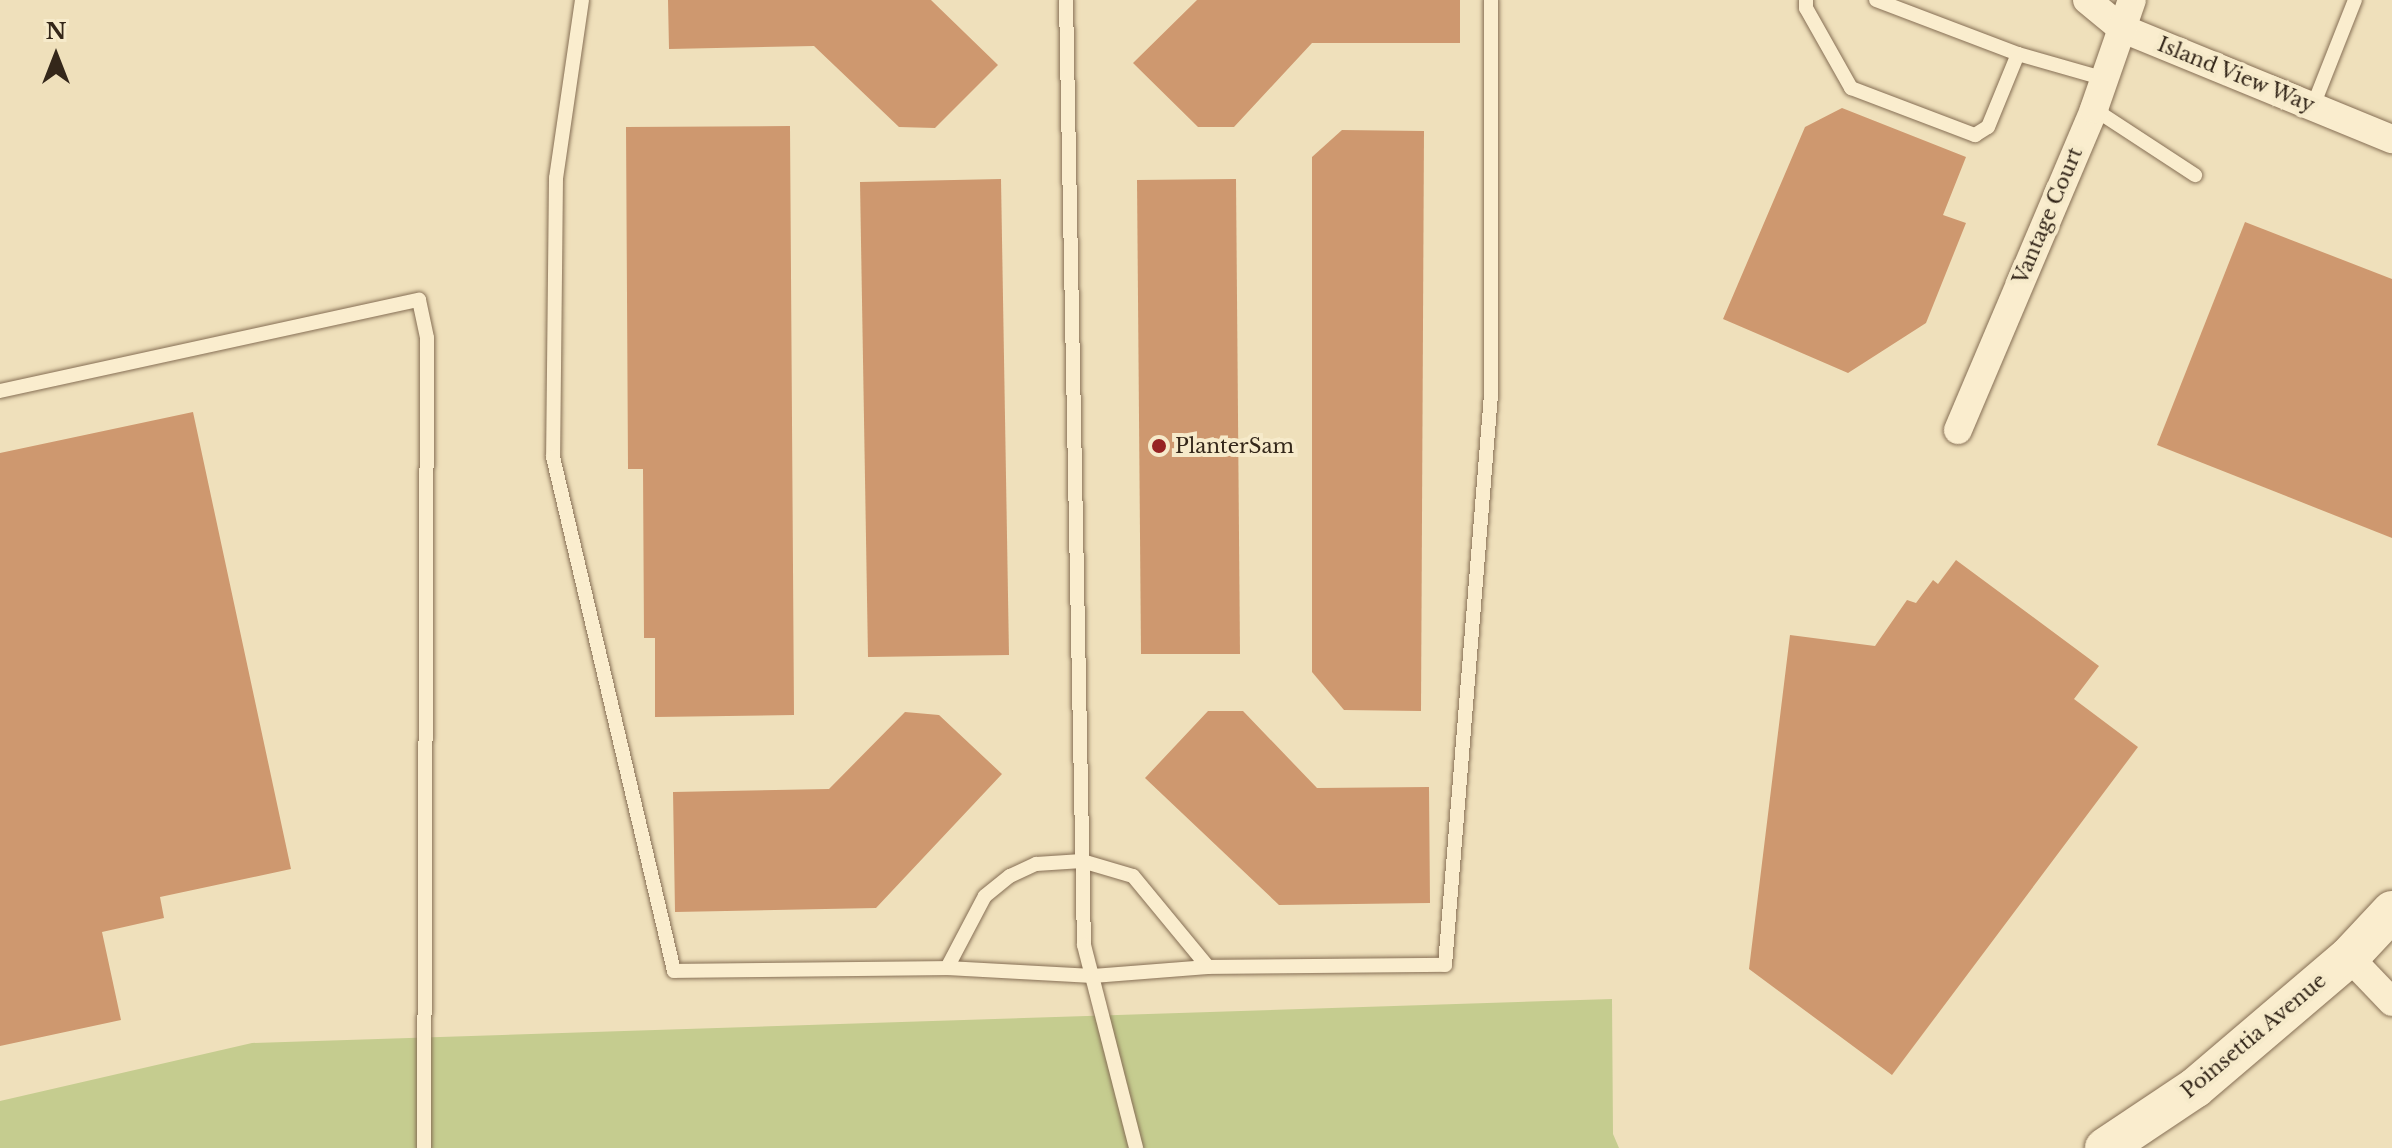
<!DOCTYPE html>
<style>
body{margin:0}
#map{position:relative;width:2392px;height:1148px;overflow:hidden;background:#efe0bb;font-family:"Libre Baskerville",serif}
div>[style]{position:absolute}
.green>*{inset:0;background:#c5cc8f}
.building>*{inset:0;background:#ce986f}
.roads{filter:drop-shadow(0 0 2px #866f55) drop-shadow(0 0 2px #866f55)}
.lane>*{height:14px;margin:-7px;padding:0 7px;transform-origin:7px;border-radius:7px;background:#faedce}
.street>*{height:28px;margin:-14px;padding:0 14px;transform-origin:14px;border-radius:14px;background:#faedce}
.secondary>*{height:40px;margin:-20px;padding:0 20px;transform-origin:20px;border-radius:20px;background:#faedce}
.dots>*{width:22px;height:22px;translate:-50% -50%;box-sizing:border-box;border:4px solid #f6eaca;border-radius:50%}
span{translate:-50% -50%;white-space:nowrap;text-align:center;line-height:1.15;-webkit-text-stroke:8px #f6eaca;paint-order:stroke}
.street-label{font-size:20px;color:#34271a}
.poi-label{font-size:20px;color:#34271a}
.left{translate:0 -50%;text-align:left}
.north{position:absolute;left:16px;top:16px;width:80px;height:80px;-webkit-text-stroke:6px #f6eaca;paint-order:stroke;rotate:0deg;font-size:22px;font-weight:700;line-height:32px;text-align:center;color:#34271a}
.north::after{content:'';display:block;margin:auto;width:28px;height:36px;background:#34271a;clip-path:polygon(50% 0,100% 100%,50% 72%,0 100%)}
</style>
<div id="map">
<div class="green">
<i style="clip-path:polygon(1612px 999px,1613px 1134px,1619px 1148px,0 1148px,0 1101px,252px 1043px)"></i>
</div>
<div class="building">
<i style="clip-path:polygon(668px 0,931px 0,998px 65px,935px 128px,899px 127px,814px 46px,669px 49px)"></i>
<i style="clip-path:polygon(1197px 0,1460px 0,1460px 43px,1312px 43px,1234px 127px,1198px 127px,1133px 63px)"></i>
<i style="clip-path:polygon(1842px 108px,1966px 157px,1943px 215px,1966px 223px,1926px 323px,1848px 373px,1723px 319px,1805px 127px)"></i>
<i style="clip-path:polygon(790px 126px,794px 715px,655px 717px,655px 638px,644px 638px,643px 469px,628px 469px,626px 127px)"></i>
<i style="clip-path:polygon(1342px 130px,1424px 131px,1421px 711px,1344px 710px,1312px 672px,1312px 157px)"></i>
<i style="clip-path:polygon(1001px 179px,1009px 655px,868px 657px,860px 182px)"></i>
<i style="clip-path:polygon(1236px 179px,1240px 654px,1141px 654px,1137px 180px)"></i>
<i style="clip-path:polygon(2245px 222px,2392px 279px,2392px 538px,2157px 445px)"></i>
<i style="clip-path:polygon(193px 412px,291px 869px,160px 897px,164px 918px,102px 932px,121px 1020px,0 1046px,0 453px)"></i>
<i style="clip-path:polygon(1956px 560px,2099px 666px,2074px 699px,2138px 747px,1892px 1075px,1749px 969px,1790px 635px,1875px 646px,1907px 600px,1916px 603px,1933px 580px,1938px 584px)"></i>
<i style="clip-path:polygon(1208px 711px,1243px 711px,1317px 788px,1429px 787px,1430px 903px,1279px 905px,1145px 778px)"></i>
<i style="clip-path:polygon(905px 712px,939px 715px,1002px 774px,876px 908px,675px 912px,673px 792px,829px 789px)"></i>
</div>
<div class="roads">
<div class="lane">
<i style="left:582px;top:0;width:180px;rotate:98.3deg"></i>
<i style="left:556px;top:178px;width:279px;rotate:90.6deg"></i>
<i style="left:553px;top:457px;width:528px;rotate:76.75deg"></i>
<i style="left:674px;top:971px;width:273px;rotate:-0.6deg"></i>
<i style="left:947px;top:968px;width:81px;rotate:-62.2deg"></i>
<i style="left:985px;top:896px;width:32px;rotate:-39deg"></i>
<i style="left:1010px;top:876px;width:29px;rotate:-25deg"></i>
<i style="left:1036px;top:864px;width:46px;rotate:-3.7deg"></i>
<i style="left:1082px;top:861px;width:53px;rotate:16.4deg"></i>
<i style="left:1133px;top:876px;width:118px;rotate:50.5deg"></i>
<i style="left:1208px;top:967px;width:237px;rotate:-0.5deg"></i>
<i style="left:1445px;top:965px;width:573px;rotate:-85.39deg"></i>
<i style="left:1491px;top:394px;width:394px;rotate:-90deg"></i>
<i style="left:1066px;top:0;width:945px;rotate:88.91deg"></i>
<i style="left:1084px;top:945px;width:210px;rotate:75.6deg"></i>
<i style="left:1806px;top:0;width:8px;rotate:90deg"></i>
<i style="left:1806px;top:8px;width:92px;rotate:60.6deg"></i>
<i style="left:1851px;top:88px;width:133px;rotate:20.8deg"></i>
<i style="left:1975px;top:135px;width:15px;rotate:-32deg"></i>
<i style="left:1988px;top:127px;width:79px;rotate:-67.7deg"></i>
<i style="left:1876px;top:0;width:152px;rotate:20.8deg"></i>
<i style="left:2018px;top:54px;width:91px;rotate:16deg"></i>
<i style="left:2313px;top:106px;width:114px;rotate:-68.4deg"></i>
<i style="left:2094px;top:109px;width:121px;rotate:33.2deg"></i>
<i style="left:0;top:391px;width:429px;rotate:-12.3deg"></i>
<i style="left:419px;top:300px;width:39px;rotate:78deg"></i>
<i style="left:427px;top:338px;width:810px;rotate:90.21deg"></i>
<i style="left:947px;top:968px;width:146px;rotate:3.1deg"></i>
<i style="left:1093px;top:976px;width:115px;rotate:-4.5deg"></i>
</div>
<div class="street">
<i style="left:2087px;top:0;width:44px;rotate:39.5deg"></i>
<i style="left:2121px;top:28px;width:293px;rotate:22.3deg"></i>
<i style="left:1958px;top:430px;width:349px;rotate:-67deg"></i>
<i style="left:2094px;top:109px;width:115px;rotate:-70.8deg"></i>
<i style="left:2349px;top:957px;width:62px;rotate:46.3deg"></i>
</div>
<div class="secondary">
<i style="left:2105px;top:1148px;width:108px;rotate:-33.7deg"></i>
<i style="left:2195px;top:1088px;width:202px;rotate:-40.4deg"></i>
<i style="left:2349px;top:957px;width:63px;rotate:-46.9deg"></i>
</div>
</div>
<div class="dots">
<i style="left:1159px;top:446px;background:#972323"></i>
</div>
<div class="street-label">
<span style="left:2236px;top:75px;rotate:22deg">Island View Way</span>
<span style="left:2048px;top:216px;rotate:-67deg">Vantage Court</span>
<span style="left:2254px;top:1036px;rotate:-40deg">Poinsettia Avenue</span>
</div>
<div class="poi-label">
<span class="left" style="left:1175px;top:446px">PlanterSam</span>
</div>
<div class="north">N</div>
</div>
